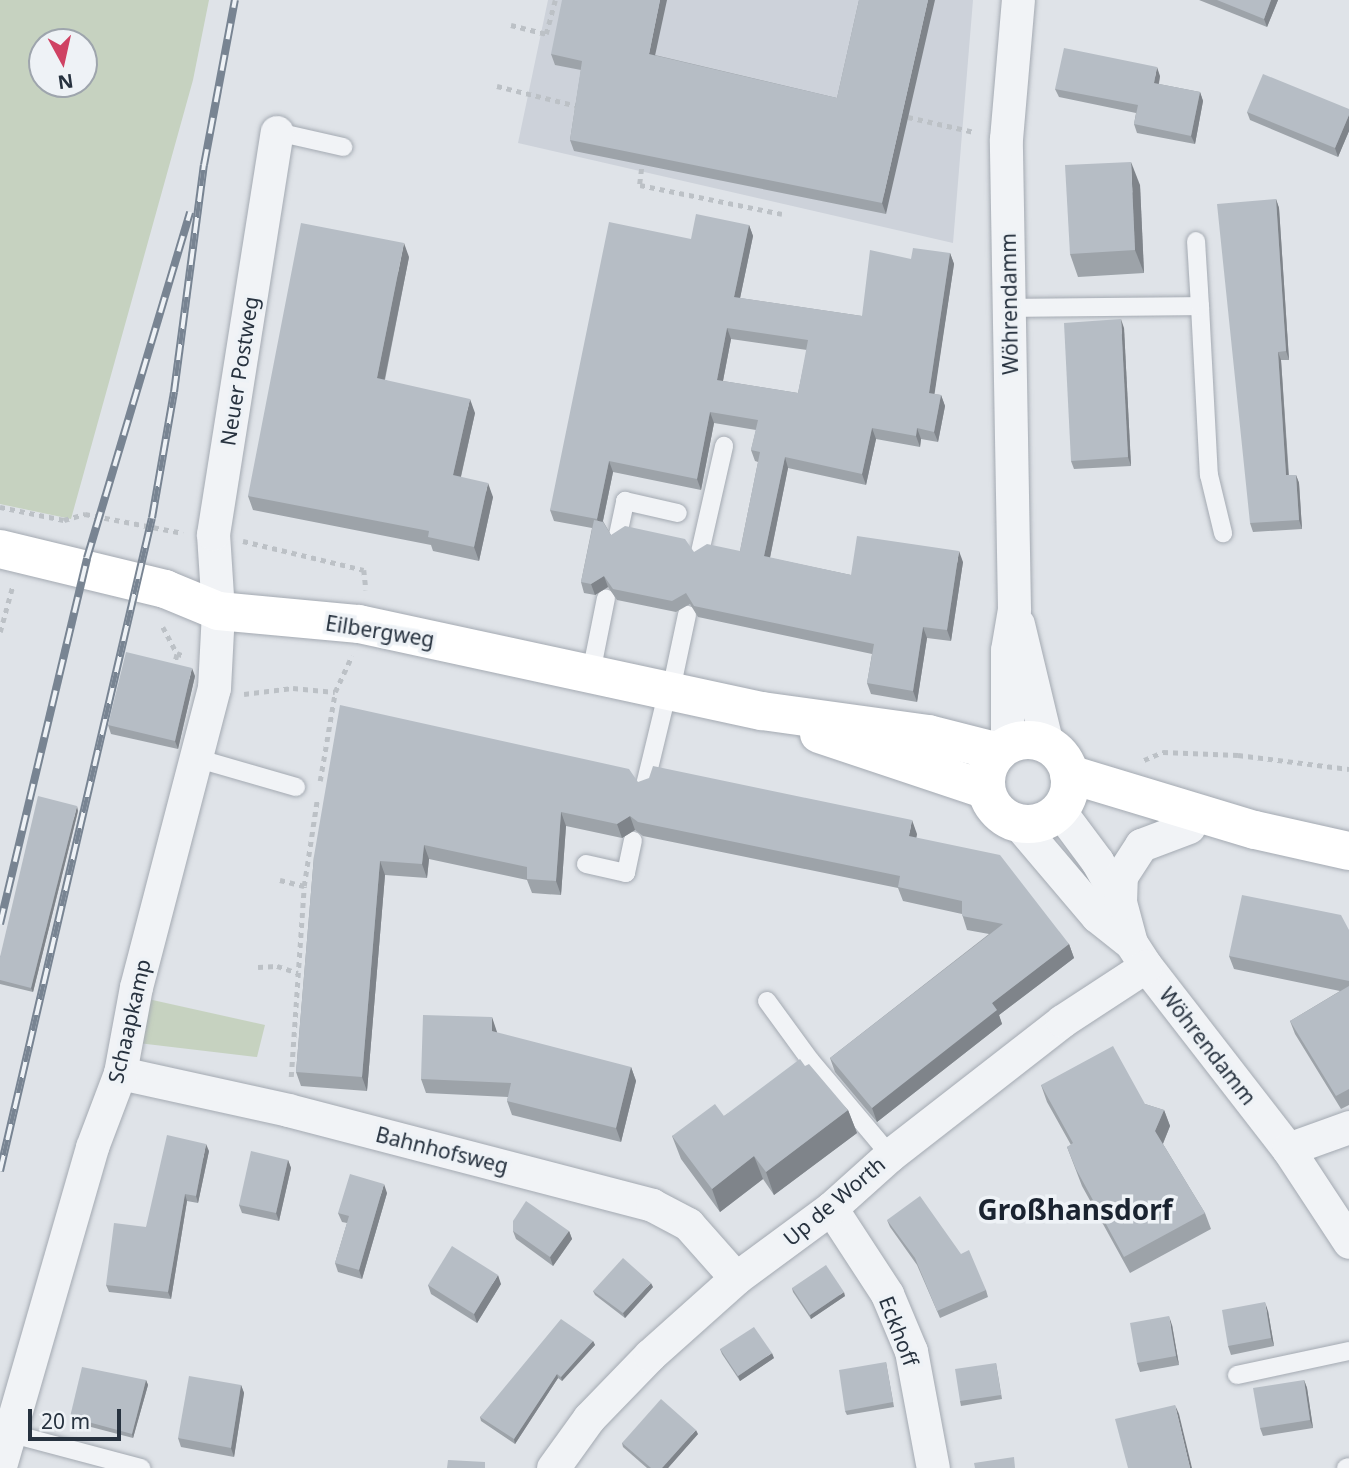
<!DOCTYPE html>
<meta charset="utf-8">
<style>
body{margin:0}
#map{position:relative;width:1349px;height:1468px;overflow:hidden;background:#dfe3e8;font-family:"Noto Sans",sans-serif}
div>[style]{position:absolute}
.built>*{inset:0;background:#cdd2da}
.green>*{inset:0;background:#c6d2c0}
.path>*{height:4.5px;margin-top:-2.25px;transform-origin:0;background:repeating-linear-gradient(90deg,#bcc1c6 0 5px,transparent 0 10px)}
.roads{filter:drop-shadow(0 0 2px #a4aab2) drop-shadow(0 0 2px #a4aab2)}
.lane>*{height:18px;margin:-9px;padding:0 9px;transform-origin:9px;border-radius:9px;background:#f1f3f6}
.street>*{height:33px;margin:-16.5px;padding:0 16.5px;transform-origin:16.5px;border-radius:16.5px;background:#f1f3f6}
.secondary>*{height:38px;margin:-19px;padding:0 19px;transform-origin:19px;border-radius:19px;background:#fff}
.secondary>.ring{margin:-19px;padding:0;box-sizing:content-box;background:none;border:38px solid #fff;border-radius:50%}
.rail>*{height:8px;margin-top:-4px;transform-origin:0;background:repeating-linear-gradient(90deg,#eef2f6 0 16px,#788492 0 32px);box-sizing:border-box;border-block:2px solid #788492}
.wall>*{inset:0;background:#9da3a9}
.shaded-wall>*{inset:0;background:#7f848a}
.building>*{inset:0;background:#b6bdc5}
span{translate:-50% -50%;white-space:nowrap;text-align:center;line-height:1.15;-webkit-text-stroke:7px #eef2f6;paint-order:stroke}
.street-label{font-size:21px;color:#27323f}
.district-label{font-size:28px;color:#1a2330;font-weight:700}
.north{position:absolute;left:28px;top:28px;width:70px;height:70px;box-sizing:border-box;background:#eef2f6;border:2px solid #9ea5ad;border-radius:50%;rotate:172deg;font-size:19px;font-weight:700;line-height:28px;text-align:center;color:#27323f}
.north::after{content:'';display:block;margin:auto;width:24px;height:32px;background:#cf4263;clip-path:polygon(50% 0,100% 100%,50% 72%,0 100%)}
.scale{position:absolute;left:28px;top:1409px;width:93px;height:32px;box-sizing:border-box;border:4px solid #27323f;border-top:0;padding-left:9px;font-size:21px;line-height:24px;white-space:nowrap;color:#27323f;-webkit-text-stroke:5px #eef2f6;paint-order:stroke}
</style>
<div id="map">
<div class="built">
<i style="clip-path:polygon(548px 0,973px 0,953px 243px,518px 143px)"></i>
</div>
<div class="green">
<i style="clip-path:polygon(evenodd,0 0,209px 0,193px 80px,71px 519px,0 504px,0 0,84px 42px,84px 84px,42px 84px,42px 42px,84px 42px)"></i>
<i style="clip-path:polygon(148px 999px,265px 1025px,257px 1057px,138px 1043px)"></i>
</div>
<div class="path">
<i style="left:511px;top:25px;width:36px;rotate:14deg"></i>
<i style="left:546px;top:34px;width:35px;rotate:-75deg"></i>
<i style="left:497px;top:86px;width:87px;rotate:14deg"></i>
<i style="left:908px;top:117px;width:68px;rotate:12.8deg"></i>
<i style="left:643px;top:159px;width:26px;rotate:97deg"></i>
<i style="left:640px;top:185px;width:145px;rotate:11.5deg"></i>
<i style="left:0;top:507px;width:65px;rotate:11.5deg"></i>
<i style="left:64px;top:520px;width:22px;rotate:-16deg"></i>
<i style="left:85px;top:514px;width:100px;rotate:11deg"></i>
<i style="left:243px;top:541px;width:124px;rotate:13.5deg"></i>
<i style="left:364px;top:570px;width:20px;rotate:84deg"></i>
<i style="left:163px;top:627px;width:30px;rotate:62deg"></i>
<i style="left:177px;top:653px;width:8px;rotate:23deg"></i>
<i style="left:0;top:632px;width:46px;rotate:-74.7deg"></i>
<i style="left:173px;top:669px;width:16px;rotate:-76deg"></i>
<i style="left:244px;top:694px;width:49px;rotate:-7deg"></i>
<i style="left:293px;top:688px;width:42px;rotate:5.4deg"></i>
<i style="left:335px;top:692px;width:40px;rotate:-65deg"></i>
<i style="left:1144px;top:760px;width:21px;rotate:-23deg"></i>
<i style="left:1163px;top:752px;width:75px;rotate:2.3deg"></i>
<i style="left:1238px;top:755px;width:112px;rotate:7.2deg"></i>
<i style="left:320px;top:781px;width:90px;rotate:-80.4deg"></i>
<i style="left:280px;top:880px;width:25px;rotate:14deg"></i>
<i style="left:258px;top:967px;width:19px;rotate:-3deg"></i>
<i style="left:277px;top:966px;width:22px;rotate:18deg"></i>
<i style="left:291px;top:1077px;width:191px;rotate:-86.1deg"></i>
<i style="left:304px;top:886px;width:87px;rotate:-81.4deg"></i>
</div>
<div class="roads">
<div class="lane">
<i style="left:277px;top:132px;width:68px;rotate:12.8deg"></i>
<i style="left:1200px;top:306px;width:169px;rotate:87deg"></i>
<i style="left:1209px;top:475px;width:60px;rotate:76.4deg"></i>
<i style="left:1009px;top:308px;width:191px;rotate:-0.6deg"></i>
<i style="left:1200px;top:306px;width:65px;rotate:-93.5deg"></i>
<i style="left:618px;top:535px;width:35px;rotate:-78deg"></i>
<i style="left:625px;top:501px;width:54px;rotate:12.8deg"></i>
<i style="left:700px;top:552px;width:109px;rotate:-77.2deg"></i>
<i style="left:591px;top:673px;width:76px;rotate:-78.7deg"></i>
<i style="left:671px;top:690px;width:77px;rotate:-78deg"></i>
<i style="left:199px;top:759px;width:101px;rotate:16.1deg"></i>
<i style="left:645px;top:785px;width:98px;rotate:-76.4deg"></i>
<i style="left:586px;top:864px;width:41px;rotate:12.7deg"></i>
<i style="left:626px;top:873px;width:33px;rotate:-78deg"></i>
<i style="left:767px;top:1001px;width:73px;rotate:53.9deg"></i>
<i style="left:810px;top:1060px;width:124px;rotate:49.9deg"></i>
<i style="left:1237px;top:1375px;width:115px;rotate:-12.1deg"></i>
<i style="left:9px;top:1433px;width:137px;rotate:14.9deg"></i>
<i style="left:1346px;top:1468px;width:3px;rotate:-18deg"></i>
</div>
<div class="street">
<i style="left:1018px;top:624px;width:124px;rotate:76.5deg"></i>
<i style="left:1007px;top:746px;width:96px;rotate:-90deg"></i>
<i style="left:1007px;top:650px;width:42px;rotate:-80.3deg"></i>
<i style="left:1014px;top:609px;width:470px;rotate:-91deg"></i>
<i style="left:1006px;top:139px;width:140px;rotate:-85.1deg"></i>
<i style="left:1059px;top:810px;width:64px;rotate:53.3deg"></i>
<i style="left:1097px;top:861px;width:47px;rotate:60.7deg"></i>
<i style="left:1120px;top:902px;width:42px;rotate:75deg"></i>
<i style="left:1131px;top:943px;width:27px;rotate:57deg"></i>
<i style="left:1146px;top:966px;width:232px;rotate:52.2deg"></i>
<i style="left:1288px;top:1149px;width:111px;rotate:56.7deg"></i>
<i style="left:1018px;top:823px;width:122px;rotate:49.7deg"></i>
<i style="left:1097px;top:916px;width:43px;rotate:38.5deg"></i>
<i style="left:1120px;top:902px;width:26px;rotate:-88deg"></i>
<i style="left:1121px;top:876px;width:37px;rotate:-57deg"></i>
<i style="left:1141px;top:845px;width:51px;rotate:-20.6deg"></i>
<i style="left:120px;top:1073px;width:172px;rotate:12.4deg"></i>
<i style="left:288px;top:1110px;width:376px;rotate:14.6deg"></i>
<i style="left:652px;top:1205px;width:41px;rotate:27.8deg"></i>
<i style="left:688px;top:1224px;width:72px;rotate:48.4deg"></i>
<i style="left:1288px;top:1149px;width:65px;rotate:-19.8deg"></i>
<i style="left:831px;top:1208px;width:103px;rotate:56.9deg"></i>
<i style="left:887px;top:1294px;width:62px;rotate:67.2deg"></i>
<i style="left:911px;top:1351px;width:119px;rotate:79.4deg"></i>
<i style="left:0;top:1466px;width:332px;rotate:-73.9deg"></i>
<i style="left:92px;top:1147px;width:79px;rotate:-69.3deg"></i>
<i style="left:120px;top:1073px;width:87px;rotate:-79.5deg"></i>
<i style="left:136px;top:987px;width:309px;rotate:-75.4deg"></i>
<i style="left:214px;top:688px;width:77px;rotate:-87deg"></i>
<i style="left:218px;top:611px;width:77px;rotate:-93.7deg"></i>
<i style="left:213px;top:534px;width:407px;rotate:-81deg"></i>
<i style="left:553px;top:1468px;width:62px;rotate:-54.2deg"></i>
<i style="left:589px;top:1418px;width:88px;rotate:-45.9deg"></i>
<i style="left:650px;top:1355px;width:115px;rotate:-41.8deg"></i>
<i style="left:736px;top:1278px;width:118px;rotate:-36.4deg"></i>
<i style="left:831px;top:1208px;width:79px;rotate:-41.9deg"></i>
<i style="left:890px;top:1155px;width:218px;rotate:-37.9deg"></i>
<i style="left:1062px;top:1021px;width:100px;rotate:-33.2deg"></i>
</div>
<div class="secondary">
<i style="left:0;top:549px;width:170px;rotate:13.6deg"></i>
<i style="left:165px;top:589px;width:57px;rotate:22.5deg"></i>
<i style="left:218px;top:611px;width:142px;rotate:5.3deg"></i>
<i style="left:359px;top:624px;width:412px;rotate:12.2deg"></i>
<i style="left:762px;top:711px;width:168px;rotate:7.9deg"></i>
<i style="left:928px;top:734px;width:73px;rotate:14.2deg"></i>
<i style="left:819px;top:734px;width:176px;rotate:18.5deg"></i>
<i class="ring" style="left:986px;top:740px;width:46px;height:46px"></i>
<i style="left:1069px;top:774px;width:194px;rotate:16.8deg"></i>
<i style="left:1255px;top:830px;width:96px;rotate:12.6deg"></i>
</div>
</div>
<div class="rail">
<i style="left:0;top:924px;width:376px;rotate:-76.6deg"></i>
<i style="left:87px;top:558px;width:361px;rotate:-73.4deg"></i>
<i style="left:0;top:1171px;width:670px;rotate:-76.9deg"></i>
<i style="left:152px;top:518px;width:128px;rotate:-80.1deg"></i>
<i style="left:174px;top:392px;width:229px;rotate:-82.5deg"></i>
<i style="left:204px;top:165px;width:168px;rotate:-79.4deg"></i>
</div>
<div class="wall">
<i style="clip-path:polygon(859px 0,886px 214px,574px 151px,570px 140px,581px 70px,555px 65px,551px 54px,655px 55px,837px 98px)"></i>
<i style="clip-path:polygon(1199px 0,1278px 0,1267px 27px)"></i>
<i style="clip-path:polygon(1160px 76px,1159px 84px,1200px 92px,1203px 101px,1195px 144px,1137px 133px,1134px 124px,1136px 113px,1059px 97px,1055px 89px)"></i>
<i style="clip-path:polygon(1349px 109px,1349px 131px,1338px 157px,1250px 120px,1247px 112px)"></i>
<i style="clip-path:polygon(1140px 185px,1144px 273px,1078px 277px,1070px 254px)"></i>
<i style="clip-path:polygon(1276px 199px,1279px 208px,1289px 360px,1281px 360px,1289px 475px,1296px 475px,1299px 483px,1302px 529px,1253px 532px,1250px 523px)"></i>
<i style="clip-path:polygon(evenodd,749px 225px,753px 236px,740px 298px,862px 316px,911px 259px,950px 253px,954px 264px,934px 394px,941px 395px,945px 406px,938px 442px,921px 439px,920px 447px,876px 439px,866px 485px,788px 468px,770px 558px,851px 575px,963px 562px,951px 641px,927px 638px,917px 702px,871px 694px,867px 683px,872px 654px,698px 617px,690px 604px,676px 612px,617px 600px,608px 587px,595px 595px,584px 593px,581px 582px,592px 528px,554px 521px,550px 510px,691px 239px,749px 225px,731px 339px,807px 350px,798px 393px,723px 381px,731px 339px,749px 225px,714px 423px,756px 430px,751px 450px,755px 461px,758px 462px,740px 551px,694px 552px,611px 535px,603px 521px,613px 472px,701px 490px,714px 423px)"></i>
<i style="clip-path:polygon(409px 257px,385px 380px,475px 413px,461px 477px,493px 497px,479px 561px,433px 551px,431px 545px,253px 510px,248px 496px)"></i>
<i style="clip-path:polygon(1124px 328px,1131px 466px,1074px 469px,1071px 461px)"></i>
<i style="clip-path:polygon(195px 676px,178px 749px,111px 734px,108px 725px)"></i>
<i style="clip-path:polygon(638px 782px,917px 834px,916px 838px,1069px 944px,1074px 958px,999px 1015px,1002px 1024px,877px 1122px,835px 1072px,830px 1058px,989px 934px,967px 930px,962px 914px,903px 901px,898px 888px,643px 836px,635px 830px,622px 838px,566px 826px,561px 895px,532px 893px,527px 880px,429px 859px,427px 878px,385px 875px,367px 1091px,301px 1086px,296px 1072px,314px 856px)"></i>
<i style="clip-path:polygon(78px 811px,33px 992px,0 984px,0 957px)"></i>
<i style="clip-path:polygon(1349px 930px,1349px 1105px,1341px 1109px,1295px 1034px,1290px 1021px,1340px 991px,1234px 969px,1229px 956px)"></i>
<i style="clip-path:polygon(805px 1066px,848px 1110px,857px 1133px,774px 1195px,763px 1179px,720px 1212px,681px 1159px,672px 1136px,724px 1116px)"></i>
<i style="clip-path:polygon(631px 1067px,636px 1081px,621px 1142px,512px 1115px,507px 1101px,508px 1097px,426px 1093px,421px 1079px)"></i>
<i style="clip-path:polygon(1041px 1085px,1145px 1104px,1164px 1110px,1170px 1126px,1163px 1144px,1205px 1213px,1211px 1229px,1130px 1273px,1082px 1186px,1067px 1147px,1071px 1145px,1047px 1102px)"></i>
<i style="clip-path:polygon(209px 1151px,198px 1203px,187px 1201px,171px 1299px,109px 1292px,106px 1285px,146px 1227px)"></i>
<i style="clip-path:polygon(288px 1160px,291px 1168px,279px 1221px,242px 1213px,239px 1205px)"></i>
<i style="clip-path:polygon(387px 1193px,362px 1279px,338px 1272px,335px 1263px,347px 1223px,342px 1222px,338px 1213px)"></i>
<i style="clip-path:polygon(887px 1220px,986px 1290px,988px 1297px,940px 1318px,917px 1265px,890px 1227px)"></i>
<i style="clip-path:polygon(513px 1231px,569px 1231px,572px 1239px,553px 1266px,516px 1239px)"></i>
<i style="clip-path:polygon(501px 1284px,477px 1323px,431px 1294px,428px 1285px)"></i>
<i style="clip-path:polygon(653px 1287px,625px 1318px,595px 1295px,593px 1291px)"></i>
<i style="clip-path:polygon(792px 1288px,845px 1296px,811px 1319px,793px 1292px)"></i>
<i style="clip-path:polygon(1268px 1311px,1274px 1346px,1231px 1355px,1228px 1346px)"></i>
<i style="clip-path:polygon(1172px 1325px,1179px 1365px,1140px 1372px,1137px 1363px)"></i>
<i style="clip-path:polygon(593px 1341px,595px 1345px,562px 1381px,558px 1378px,515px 1444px,481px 1421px,480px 1417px)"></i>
<i style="clip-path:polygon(720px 1349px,774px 1358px,740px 1381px,722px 1354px)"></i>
<i style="clip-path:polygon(886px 1362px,894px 1407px,847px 1415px,845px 1411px)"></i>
<i style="clip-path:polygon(996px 1363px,1002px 1399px,961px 1406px,960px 1401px)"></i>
<i style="clip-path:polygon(146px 1380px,148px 1385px,133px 1438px,72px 1422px,70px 1417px)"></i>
<i style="clip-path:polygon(1304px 1380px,1307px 1388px,1313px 1428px,1263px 1436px,1260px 1428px)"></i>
<i style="clip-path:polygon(241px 1385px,244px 1393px,234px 1457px,181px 1447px,178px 1438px)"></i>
<i style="clip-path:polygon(698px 1434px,668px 1468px,647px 1468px,623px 1447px,622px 1443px)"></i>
</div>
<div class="shaded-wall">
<i style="clip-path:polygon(660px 0,667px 0,653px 65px,649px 54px)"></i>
<i style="clip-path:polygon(928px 0,935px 0,886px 214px,882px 203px)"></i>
<i style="clip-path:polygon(1271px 0,1278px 0,1267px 27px,1264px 19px)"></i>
<i style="clip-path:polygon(1157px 67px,1160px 76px,1157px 92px,1154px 83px)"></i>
<i style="clip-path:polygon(1200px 92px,1203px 101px,1195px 144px,1191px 136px)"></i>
<i style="clip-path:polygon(1349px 115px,1349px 131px,1338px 157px,1335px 148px)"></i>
<i style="clip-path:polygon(1131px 162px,1140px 185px,1144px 273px,1135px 250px)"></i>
<i style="clip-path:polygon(1276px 199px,1279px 208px,1289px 360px,1286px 351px)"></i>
<i style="clip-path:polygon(749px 225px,753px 236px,738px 308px,734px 297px)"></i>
<i style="clip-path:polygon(404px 243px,409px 257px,382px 392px,377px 378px)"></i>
<i style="clip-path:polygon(950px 253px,954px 264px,933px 404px,929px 393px)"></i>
<i style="clip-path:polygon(1121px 319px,1124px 328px,1131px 466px,1128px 457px)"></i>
<i style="clip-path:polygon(727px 328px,731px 339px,721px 391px,717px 380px)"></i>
<i style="clip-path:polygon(1278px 352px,1281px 360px,1289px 484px,1286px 475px)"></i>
<i style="clip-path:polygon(941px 395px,945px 406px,938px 442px,934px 432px)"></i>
<i style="clip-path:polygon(470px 399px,475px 413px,458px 489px,453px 475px)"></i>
<i style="clip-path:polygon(710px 412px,714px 423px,701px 490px,697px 479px)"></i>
<i style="clip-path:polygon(872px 428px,876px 439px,866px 485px,862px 474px)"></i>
<i style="clip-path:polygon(917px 428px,921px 439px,920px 447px,916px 436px)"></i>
<i style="clip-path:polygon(785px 457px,788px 468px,768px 567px,764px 556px)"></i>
<i style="clip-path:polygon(609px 461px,613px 472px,601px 530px,597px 519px)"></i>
<i style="clip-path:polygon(1296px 475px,1299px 483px,1302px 529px,1299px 520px)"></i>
<i style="clip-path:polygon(488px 483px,493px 497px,479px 561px,474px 547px)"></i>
<i style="clip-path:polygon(959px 551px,963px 562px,951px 641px,947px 630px)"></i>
<i style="clip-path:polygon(604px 576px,608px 587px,595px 595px,591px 584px)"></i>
<i style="clip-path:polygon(923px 627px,927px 638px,917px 702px,913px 691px)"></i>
<i style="clip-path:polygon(192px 668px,195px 676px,178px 749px,175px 741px)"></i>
<i style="clip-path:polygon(77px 806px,78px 811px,33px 992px,31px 988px)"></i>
<i style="clip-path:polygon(561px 812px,566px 826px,561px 895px,556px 881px)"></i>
<i style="clip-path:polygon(630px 816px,635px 830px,622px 838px,617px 824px)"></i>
<i style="clip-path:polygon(912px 820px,917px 834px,914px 850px,909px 836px)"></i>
<i style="clip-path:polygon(424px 845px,429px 859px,427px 878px,422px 864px)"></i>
<i style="clip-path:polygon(380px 861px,385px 875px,367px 1091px,362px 1077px)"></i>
<i style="clip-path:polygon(1069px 944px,1074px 958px,999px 1015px,1002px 1024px,877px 1122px,872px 1108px,992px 1003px)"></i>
<i style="clip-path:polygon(492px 1017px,497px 1032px,497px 1045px,492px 1031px)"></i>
<i style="clip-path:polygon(631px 1067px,636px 1081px,621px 1142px,616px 1128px)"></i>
<i style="clip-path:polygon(848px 1110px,857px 1133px,774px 1195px,766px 1172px)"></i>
<i style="clip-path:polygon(1164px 1110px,1170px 1126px,1161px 1148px,1155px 1131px)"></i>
<i style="clip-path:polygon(206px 1144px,209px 1151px,198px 1203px,196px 1196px)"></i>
<i style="clip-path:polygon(754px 1156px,763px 1179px,720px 1212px,712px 1189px)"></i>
<i style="clip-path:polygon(288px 1160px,291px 1168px,279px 1221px,276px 1213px)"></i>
<i style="clip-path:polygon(384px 1184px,387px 1193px,362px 1279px,359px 1270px)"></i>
<i style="clip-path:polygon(185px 1194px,187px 1201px,171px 1299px,168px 1292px)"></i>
<i style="clip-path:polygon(569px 1231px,572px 1239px,553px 1266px,550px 1257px)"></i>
<i style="clip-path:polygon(498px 1275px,501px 1284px,477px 1323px,474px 1314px)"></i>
<i style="clip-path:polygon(651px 1283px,653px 1287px,625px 1318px,623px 1313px)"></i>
<i style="clip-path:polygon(844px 1292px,845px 1296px,811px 1319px,810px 1315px)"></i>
<i style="clip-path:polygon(1265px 1302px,1268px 1311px,1274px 1346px,1271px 1338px)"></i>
<i style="clip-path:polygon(1169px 1316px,1172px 1325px,1179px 1365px,1176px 1356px)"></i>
<i style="clip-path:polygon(593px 1341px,595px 1345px,562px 1381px,561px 1377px)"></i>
<i style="clip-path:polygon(772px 1353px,774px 1358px,740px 1381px,738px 1376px)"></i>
<i style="clip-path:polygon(557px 1374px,558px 1378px,515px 1444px,514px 1439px)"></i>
<i style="clip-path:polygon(146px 1380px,148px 1385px,133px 1438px,132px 1434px)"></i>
<i style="clip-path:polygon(1304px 1380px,1307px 1388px,1313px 1428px,1310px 1420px)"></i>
<i style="clip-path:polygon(241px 1385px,244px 1393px,234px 1457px,231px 1448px)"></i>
<i style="clip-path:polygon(1175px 1405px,1179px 1414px,1192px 1468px,1190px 1468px)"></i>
<i style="clip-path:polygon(696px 1430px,698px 1434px,668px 1468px,662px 1468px)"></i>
</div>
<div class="building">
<i style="clip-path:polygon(562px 0,660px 0,649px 54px,837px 98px,859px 0,928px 0,882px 203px,570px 140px,582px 61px,551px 54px)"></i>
<i style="clip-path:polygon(1217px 0,1271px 0,1264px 19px)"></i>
<i style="clip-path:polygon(1064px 48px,1157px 67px,1154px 83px,1200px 92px,1191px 136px,1134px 124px,1138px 105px,1055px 89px)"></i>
<i style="clip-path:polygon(1263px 74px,1349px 109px,1349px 115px,1335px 148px,1247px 112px)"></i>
<i style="clip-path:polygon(1131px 162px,1135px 250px,1070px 254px,1065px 165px)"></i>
<i style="clip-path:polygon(1276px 199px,1286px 351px,1278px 352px,1286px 475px,1296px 475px,1299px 520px,1250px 523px,1217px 204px)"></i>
<i style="clip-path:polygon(evenodd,696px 214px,749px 225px,734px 297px,862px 316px,870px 250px,911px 259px,913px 248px,950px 253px,929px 393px,941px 395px,934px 432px,917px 428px,916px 436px,872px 428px,862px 474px,785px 457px,764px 556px,851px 575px,857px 536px,959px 551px,947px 630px,923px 627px,913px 691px,867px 683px,874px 644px,694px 606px,686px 593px,672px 601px,613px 589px,604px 576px,591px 584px,581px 582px,594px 520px,603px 522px,611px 535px,625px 526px,685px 539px,694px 552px,707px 544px,740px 551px,760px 452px,751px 450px,758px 420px,710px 412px,697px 479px,609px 461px,597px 519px,550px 510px,609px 222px,691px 239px,696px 214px,727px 328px,808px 340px,798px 393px,717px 380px,727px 328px)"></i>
<i style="clip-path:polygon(301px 223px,404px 243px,377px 378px,470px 399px,453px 475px,488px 483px,474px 547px,428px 537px,429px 531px,248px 496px)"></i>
<i style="clip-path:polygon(1121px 319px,1128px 457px,1071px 461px,1064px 323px)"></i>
<i style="clip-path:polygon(126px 652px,192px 668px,175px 741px,108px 725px)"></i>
<i style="clip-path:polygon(340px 705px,629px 769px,638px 782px,649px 778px,653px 766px,912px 820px,909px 836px,1000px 855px,1069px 944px,992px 1003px,997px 1010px,872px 1108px,830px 1058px,1003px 924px,962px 916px,962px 901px,898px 887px,900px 876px,638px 822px,630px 816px,617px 824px,561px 812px,556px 881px,527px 879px,527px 867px,424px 845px,422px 864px,380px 861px,362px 1077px,296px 1072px,314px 856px)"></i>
<i style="clip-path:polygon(38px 796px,77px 806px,31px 988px,0 980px,0 957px)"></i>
<i style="clip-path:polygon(1242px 895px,1341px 915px,1349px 930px,1349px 981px,1229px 956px)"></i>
<i style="clip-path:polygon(1349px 986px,1349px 1089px,1336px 1096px,1290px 1021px)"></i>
<i style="clip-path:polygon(423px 1015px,492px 1017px,492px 1031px,631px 1067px,616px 1128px,507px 1101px,511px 1083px,421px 1079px)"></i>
<i style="clip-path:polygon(1113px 1046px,1145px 1104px,1164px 1110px,1155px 1131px,1205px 1213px,1124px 1257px,1076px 1169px,1067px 1147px,1073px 1143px,1041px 1085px)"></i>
<i style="clip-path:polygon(800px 1059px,805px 1066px,809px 1064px,848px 1110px,766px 1172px,754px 1156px,712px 1189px,672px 1136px,715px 1104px,724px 1116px)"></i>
<i style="clip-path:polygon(167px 1135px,206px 1144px,196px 1196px,185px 1194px,168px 1292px,106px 1285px,114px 1223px,146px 1227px)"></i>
<i style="clip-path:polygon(251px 1151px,288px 1160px,276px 1213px,239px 1205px)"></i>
<i style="clip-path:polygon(350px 1174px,384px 1184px,359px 1270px,335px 1263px,349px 1216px,338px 1213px)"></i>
<i style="clip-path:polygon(920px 1196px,961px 1254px,969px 1250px,986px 1290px,937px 1311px,915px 1258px,887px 1220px)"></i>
<i style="clip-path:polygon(526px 1201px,569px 1231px,550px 1257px,513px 1231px,513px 1221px)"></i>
<i style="clip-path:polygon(452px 1246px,498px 1275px,474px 1314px,428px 1285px)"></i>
<i style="clip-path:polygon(623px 1258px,651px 1283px,623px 1313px,593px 1291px)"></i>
<i style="clip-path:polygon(826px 1265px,844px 1292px,810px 1315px,792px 1288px)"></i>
<i style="clip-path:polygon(1265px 1302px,1271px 1338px,1228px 1346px,1222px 1310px)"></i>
<i style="clip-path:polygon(1169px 1316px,1176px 1356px,1137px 1363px,1130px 1323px)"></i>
<i style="clip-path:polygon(561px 1319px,593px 1341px,561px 1377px,557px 1374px,514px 1439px,480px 1417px)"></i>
<i style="clip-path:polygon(754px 1327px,772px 1353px,738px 1376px,720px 1349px)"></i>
<i style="clip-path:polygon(886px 1362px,893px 1402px,845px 1411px,839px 1370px)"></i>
<i style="clip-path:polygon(996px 1363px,1001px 1395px,960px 1401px,955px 1369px)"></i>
<i style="clip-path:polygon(82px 1367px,146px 1380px,132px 1434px,70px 1417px)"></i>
<i style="clip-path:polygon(189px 1376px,241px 1385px,231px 1448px,178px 1438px)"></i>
<i style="clip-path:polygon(1304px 1380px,1310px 1420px,1260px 1428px,1253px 1388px)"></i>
<i style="clip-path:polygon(661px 1399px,696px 1430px,662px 1468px,651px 1468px,622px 1443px)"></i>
<i style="clip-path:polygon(1175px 1405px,1190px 1468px,1128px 1468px,1115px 1419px)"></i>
<i style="clip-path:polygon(1014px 1457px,1015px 1468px,975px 1468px,974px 1463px)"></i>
<i style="clip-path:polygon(448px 1460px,485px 1462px,485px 1468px,447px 1468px)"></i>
</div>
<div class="street-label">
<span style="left:1009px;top:304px;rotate:-91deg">Wöhrendamm</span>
<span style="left:239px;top:371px;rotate:-81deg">Neuer Postweg</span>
<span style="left:380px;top:631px;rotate:9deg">Eilbergweg</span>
<span style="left:129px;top:1021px;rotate:-77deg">Schaapkamp</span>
<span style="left:1208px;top:1046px;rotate:52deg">Wöhrendamm</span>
<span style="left:442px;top:1150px;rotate:14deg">Bahnhofsweg</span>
<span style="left:834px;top:1201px;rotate:-40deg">Up de Worth</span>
<span style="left:899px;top:1331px;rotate:69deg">Eckhoff</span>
</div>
<div class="district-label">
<span style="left:1075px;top:1209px">Großhansdorf</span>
</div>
<div class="north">N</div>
<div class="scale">20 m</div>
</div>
